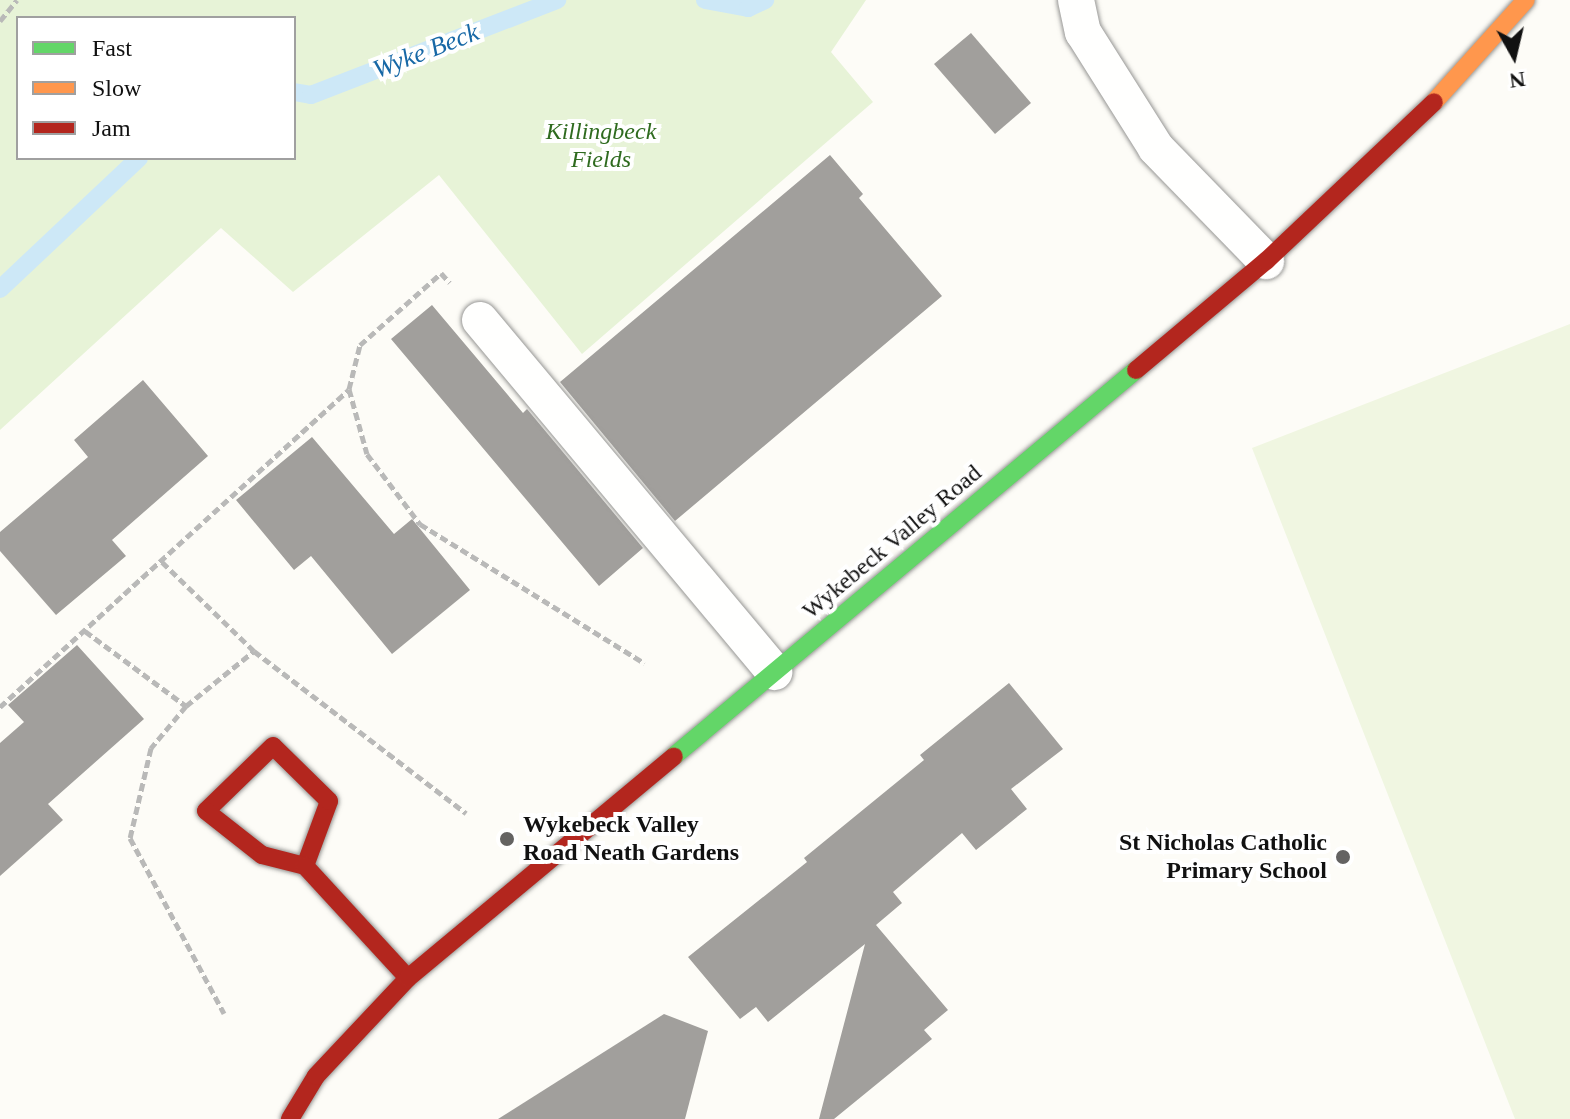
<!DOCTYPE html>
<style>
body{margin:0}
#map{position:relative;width:1570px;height:1119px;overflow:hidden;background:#fdfcf7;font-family:"Times New Roman",serif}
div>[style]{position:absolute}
.green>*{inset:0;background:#e7f3d7}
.pitch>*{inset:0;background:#f0f6e1}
.stream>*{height:18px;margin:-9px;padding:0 9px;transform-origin:9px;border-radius:9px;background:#cde8f7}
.building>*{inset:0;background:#a19f9c}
.path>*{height:5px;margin-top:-2.5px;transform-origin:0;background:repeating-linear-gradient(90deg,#b9b9b8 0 8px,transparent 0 12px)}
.roads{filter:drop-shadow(0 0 2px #979795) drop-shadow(0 0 2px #979795)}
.lane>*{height:36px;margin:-18px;padding:0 18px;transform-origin:18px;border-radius:18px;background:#fffffe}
.fast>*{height:18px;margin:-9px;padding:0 9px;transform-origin:9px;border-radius:9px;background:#63d668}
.slow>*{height:18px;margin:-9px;padding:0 9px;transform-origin:9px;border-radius:9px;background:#ff974d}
.jam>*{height:18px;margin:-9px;padding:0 9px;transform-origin:9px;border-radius:9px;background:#b3261e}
.dots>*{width:22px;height:22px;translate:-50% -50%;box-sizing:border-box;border:4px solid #fff;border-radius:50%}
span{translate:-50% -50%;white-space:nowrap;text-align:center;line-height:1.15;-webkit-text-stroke:8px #fff;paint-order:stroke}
.park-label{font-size:24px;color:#2f6b1f;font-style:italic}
.street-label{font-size:24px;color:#111}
.poi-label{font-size:24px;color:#111;font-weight:700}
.left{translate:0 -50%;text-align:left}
.right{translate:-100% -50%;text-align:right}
.water-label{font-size:26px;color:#1768a6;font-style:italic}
.legend{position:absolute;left:16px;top:16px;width:280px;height:144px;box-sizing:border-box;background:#fff;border:2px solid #a0a0a0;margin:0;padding:10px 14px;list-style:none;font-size:24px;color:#111}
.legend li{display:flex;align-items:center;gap:16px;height:40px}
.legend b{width:40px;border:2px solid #a0a0a0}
.north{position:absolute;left:1474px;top:16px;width:80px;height:80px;-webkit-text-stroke:6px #fff;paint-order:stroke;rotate:172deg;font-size:22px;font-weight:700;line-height:32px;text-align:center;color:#111}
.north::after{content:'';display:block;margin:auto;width:28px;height:36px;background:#111;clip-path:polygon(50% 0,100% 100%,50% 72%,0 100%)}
</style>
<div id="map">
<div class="green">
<i style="clip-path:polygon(evenodd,0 0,866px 0,831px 52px,873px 102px,582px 354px,439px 175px,293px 292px,221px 228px,0 430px,0 0,18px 18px,294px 18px,294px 158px,18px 158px,18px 18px)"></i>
</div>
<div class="pitch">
<i style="clip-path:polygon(1570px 324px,1570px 1119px,1515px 1119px,1252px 448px)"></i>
</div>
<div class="stream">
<i style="left:705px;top:0;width:44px;rotate:10.5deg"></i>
<i style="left:748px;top:8px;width:19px;rotate:-25deg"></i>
<i style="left:294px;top:92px;width:17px;rotate:10deg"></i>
<i style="left:311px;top:95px;width:264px;rotate:-21.1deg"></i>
<i style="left:0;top:289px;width:191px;rotate:-43.3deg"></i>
</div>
<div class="building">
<i style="clip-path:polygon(971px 33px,1031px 103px,995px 134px,934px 64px)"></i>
<i style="clip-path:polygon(830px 155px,863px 194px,859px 198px,942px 296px,675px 521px,560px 382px)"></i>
<i style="clip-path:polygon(432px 305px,523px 413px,527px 409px,643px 548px,599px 586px,391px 339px)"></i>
<i style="clip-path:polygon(143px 380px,208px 456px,112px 540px,126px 556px,56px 615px,0 551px,0 532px,88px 457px,74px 440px)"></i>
<i style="clip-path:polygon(312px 437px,394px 534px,412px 519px,470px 590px,392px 654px,311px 556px,294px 570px,236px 500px)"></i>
<i style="clip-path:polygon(77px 645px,144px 719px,48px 804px,63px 820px,0 876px,0 743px,24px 722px,8px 705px)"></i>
<i style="clip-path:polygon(1009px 683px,1063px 749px,1011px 789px,1027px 809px,976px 850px,962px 833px,893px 892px,902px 903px,876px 925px,948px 1010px,924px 1030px,932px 1039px,834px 1119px,819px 1119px,865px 944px,768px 1022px,756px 1007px,740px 1019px,688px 957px,807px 862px,804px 858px,924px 760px,920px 755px)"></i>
<i style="clip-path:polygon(664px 1014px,708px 1031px,685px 1119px,498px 1119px)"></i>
</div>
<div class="path">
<i style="left:0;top:21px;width:27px;rotate:-51deg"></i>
<i style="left:349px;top:389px;width:67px;rotate:74.5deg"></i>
<i style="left:367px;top:454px;width:88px;rotate:52.9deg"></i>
<i style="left:420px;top:524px;width:264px;rotate:31.8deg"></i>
<i style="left:85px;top:631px;width:126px;rotate:36.6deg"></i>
<i style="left:186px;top:706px;width:87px;rotate:-39deg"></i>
<i style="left:254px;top:651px;width:129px;rotate:-135.9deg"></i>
<i style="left:254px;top:651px;width:267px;rotate:37.4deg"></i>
<i style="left:186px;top:706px;width:55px;rotate:129.8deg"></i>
<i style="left:151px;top:748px;width:92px;rotate:103.1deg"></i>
<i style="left:130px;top:838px;width:199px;rotate:61.8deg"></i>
<i style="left:0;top:707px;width:472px;rotate:-42.3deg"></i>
<i style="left:349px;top:389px;width:45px;rotate:-76deg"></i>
<i style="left:360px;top:345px;width:108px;rotate:-41.6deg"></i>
<i style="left:441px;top:273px;width:13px;rotate:48deg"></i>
</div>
<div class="roads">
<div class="lane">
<i style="left:1076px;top:0;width:33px;rotate:78deg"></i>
<i style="left:1083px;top:32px;width:137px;rotate:57.8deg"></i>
<i style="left:1156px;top:148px;width:158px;rotate:45.8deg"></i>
<i style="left:480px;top:320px;width:459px;rotate:50.1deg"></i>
</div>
<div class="fast">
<i style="left:674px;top:756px;width:602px;rotate:-39.88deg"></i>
</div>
<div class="slow">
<i style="left:1434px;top:102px;width:137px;rotate:-48deg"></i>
</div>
<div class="jam">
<i style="left:1136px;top:370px;width:170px;rotate:-40deg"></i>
<i style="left:1266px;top:261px;width:231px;rotate:-43.4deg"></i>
<i style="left:305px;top:866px;width:69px;rotate:-69.7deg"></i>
<i style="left:329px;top:801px;width:78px;rotate:-135.5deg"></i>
<i style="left:273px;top:746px;width:93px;rotate:135.9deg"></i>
<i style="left:206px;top:811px;width:71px;rotate:38.2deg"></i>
<i style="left:262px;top:855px;width:44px;rotate:14.3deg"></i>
<i style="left:305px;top:866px;width:152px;rotate:47.4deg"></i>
<i style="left:290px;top:1119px;width:50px;rotate:-58.8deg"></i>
<i style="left:316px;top:1076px;width:134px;rotate:-46.8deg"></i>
<i style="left:408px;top:978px;width:346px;rotate:-39.8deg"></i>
</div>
</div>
<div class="dots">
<i style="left:507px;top:839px;background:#646362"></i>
<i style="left:1343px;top:857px;background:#646362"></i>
</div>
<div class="park-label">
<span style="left:601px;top:146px">Killingbeck<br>Fields</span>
</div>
<div class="street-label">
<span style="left:892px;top:542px;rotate:-40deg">Wykebeck Valley Road</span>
</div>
<div class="poi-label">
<span class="left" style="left:523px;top:839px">Wykebeck Valley<br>Road Neath Gardens</span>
<span class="right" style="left:1327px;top:857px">St Nicholas Catholic<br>Primary School</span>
</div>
<div class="water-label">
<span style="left:426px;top:51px;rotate:-21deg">Wyke Beck</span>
</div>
<ul class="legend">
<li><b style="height:10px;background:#63d668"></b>Fast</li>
<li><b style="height:10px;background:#ff974d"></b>Slow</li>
<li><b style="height:10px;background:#b3261e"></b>Jam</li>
</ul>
<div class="north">N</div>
</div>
